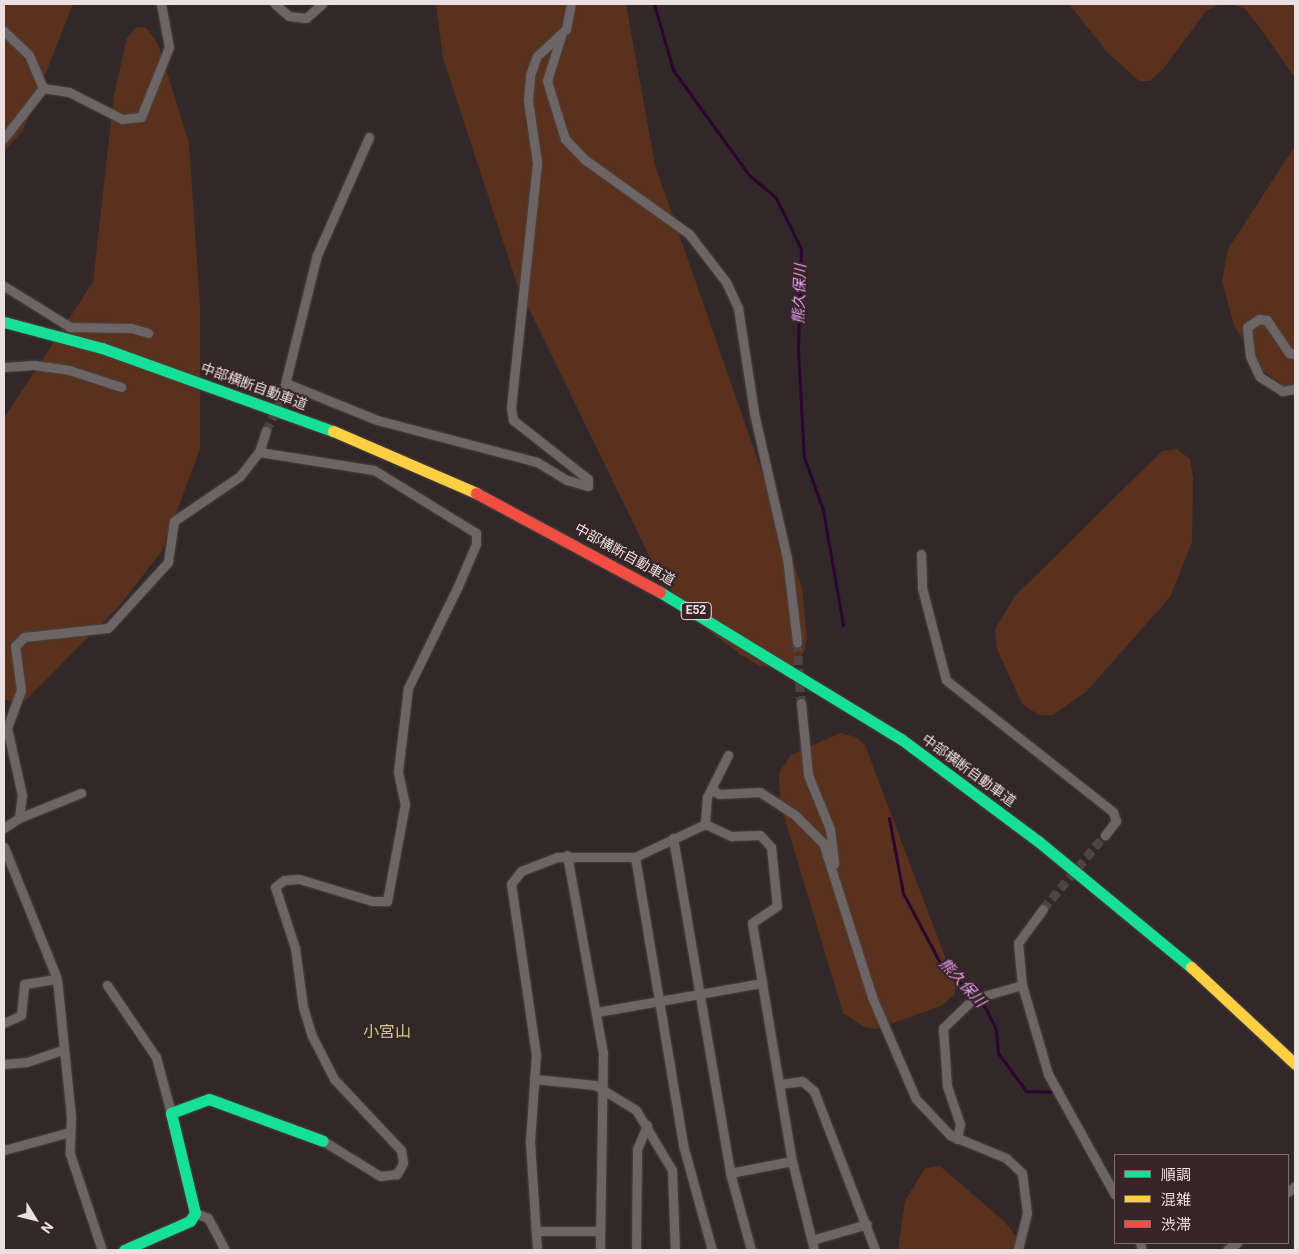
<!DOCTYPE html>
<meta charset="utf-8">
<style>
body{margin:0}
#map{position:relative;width:1299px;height:1254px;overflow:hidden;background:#32282a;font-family:Roboto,"Noto Sans JP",sans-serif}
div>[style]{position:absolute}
.green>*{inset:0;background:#59311c}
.stream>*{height:3px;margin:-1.5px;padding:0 1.5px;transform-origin:1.5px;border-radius:1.5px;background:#2b052e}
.street-tunnel>*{height:9px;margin-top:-4.5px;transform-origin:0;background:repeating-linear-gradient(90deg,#4e4345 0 9px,transparent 0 13.5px)}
.roads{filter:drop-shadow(0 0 1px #4c4344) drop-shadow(0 0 1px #4c4344)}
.street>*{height:9px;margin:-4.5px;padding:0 4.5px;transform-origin:4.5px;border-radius:4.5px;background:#6d6466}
.fast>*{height:11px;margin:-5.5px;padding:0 5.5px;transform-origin:5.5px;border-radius:5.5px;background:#16e098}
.slow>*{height:11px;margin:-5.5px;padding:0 5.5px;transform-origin:5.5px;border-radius:5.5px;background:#ffcf43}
.jam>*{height:11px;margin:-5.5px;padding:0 5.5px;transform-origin:5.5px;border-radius:5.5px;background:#f24e42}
span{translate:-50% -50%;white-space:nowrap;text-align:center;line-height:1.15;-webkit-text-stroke:4px #362427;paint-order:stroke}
.shield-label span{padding:1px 4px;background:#362427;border:1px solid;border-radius:4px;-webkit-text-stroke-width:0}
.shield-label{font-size:12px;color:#ecdfe1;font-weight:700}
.street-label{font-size:14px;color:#ecdfe1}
.water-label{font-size:15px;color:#eb9df3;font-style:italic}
.quarter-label{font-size:16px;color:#cbcf82}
.frame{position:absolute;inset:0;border:5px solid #ecdfe1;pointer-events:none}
.legend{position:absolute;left:1114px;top:1154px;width:175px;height:90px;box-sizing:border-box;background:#362427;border:1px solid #7f6f71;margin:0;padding:6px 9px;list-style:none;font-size:15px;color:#ecdfe1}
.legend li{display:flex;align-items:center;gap:10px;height:25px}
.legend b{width:25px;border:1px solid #7f6f71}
.north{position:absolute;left:10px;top:1194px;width:50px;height:50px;-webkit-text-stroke:4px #362427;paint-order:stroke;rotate:126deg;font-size:14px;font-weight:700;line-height:20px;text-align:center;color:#ecdfe1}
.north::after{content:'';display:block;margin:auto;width:18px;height:22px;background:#ecdfe1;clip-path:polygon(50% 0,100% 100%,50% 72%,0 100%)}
</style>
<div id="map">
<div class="green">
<i style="clip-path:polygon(4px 4px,73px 4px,23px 131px,4px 151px)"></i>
<i style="clip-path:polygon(436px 4px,626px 4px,655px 165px,802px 587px,807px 638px,804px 652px,793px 667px,759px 666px,740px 654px,702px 625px,659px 576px,517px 284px,443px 58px)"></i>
<i style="clip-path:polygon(1069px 4px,1221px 4px,1206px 11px,1164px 68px,1150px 81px,1139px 81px,1108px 53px)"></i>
<i style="clip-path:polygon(1230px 4px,1295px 4px,1295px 78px,1258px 25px,1244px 8px)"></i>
<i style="clip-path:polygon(136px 27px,146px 28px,158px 44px,189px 143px,200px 305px,200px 449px,162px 551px,120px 605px,38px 688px,25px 700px,12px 702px,4px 699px,4px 418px,93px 282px,114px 95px,127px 38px)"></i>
<i style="clip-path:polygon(1295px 146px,1295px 394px,1261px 369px,1234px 325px,1222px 281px,1228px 249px)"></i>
<i style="clip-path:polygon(1177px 449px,1190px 459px,1193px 478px,1192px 542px,1170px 597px,1086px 692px,1053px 715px,1039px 715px,1022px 704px,997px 649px,995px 629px,1015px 596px,1162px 451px)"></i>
<i style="clip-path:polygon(840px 733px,856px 737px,865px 745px,956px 986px,954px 995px,941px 1006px,876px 1029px,864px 1027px,843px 1013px,780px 803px,779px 773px,791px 755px)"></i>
<i style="clip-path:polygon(940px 1166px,1005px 1222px,1026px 1250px,898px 1250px,905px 1201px,925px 1168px)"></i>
</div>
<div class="stream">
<i style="left:654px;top:4px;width:69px;rotate:73.9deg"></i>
<i style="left:673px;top:70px;width:130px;rotate:54.1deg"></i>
<i style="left:749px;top:175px;width:35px;rotate:40deg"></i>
<i style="left:776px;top:198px;width:57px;rotate:63.9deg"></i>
<i style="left:801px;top:249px;width:102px;rotate:91.7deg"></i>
<i style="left:798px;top:351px;width:106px;rotate:86.8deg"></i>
<i style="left:804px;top:457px;width:56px;rotate:70.3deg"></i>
<i style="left:823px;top:510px;width:117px;rotate:80.1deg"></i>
<i style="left:889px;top:818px;width:76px;rotate:79.4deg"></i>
<i style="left:903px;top:893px;width:79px;rotate:62.1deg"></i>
<i style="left:940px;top:963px;width:63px;rotate:44.4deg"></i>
<i style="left:985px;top:1007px;width:25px;rotate:64deg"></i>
<i style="left:996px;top:1030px;width:23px;rotate:85deg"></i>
<i style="left:998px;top:1053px;width:47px;rotate:53.6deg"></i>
<i style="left:1026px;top:1091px;width:25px;rotate:2deg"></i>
</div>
<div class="street-tunnel">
<i style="left:266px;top:431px;width:38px;rotate:-65deg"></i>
<i style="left:797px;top:642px;width:61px;rotate:86.2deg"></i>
<i style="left:1043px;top:909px;width:97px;rotate:-50deg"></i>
</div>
<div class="roads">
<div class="street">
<i style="left:275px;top:4px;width:18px;rotate:41deg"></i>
<i style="left:289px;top:16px;width:17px;rotate:7deg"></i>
<i style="left:306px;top:18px;width:21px;rotate:-41deg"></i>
<i style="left:4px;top:31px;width:35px;rotate:44deg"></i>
<i style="left:29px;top:55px;width:36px;rotate:67deg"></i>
<i style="left:561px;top:36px;width:47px;rotate:107.3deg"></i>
<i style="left:547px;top:81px;width:61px;rotate:72.8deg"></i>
<i style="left:565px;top:139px;width:28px;rotate:46deg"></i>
<i style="left:584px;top:159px;width:129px;rotate:35.5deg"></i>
<i style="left:689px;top:234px;width:61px;rotate:52.4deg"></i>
<i style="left:726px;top:282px;width:29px;rotate:65deg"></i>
<i style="left:738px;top:308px;width:106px;rotate:81.3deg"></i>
<i style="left:754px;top:413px;width:149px;rotate:77.2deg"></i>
<i style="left:787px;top:558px;width:85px;rotate:83.2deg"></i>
<i style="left:4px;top:138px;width:63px;rotate:-52deg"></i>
<i style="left:43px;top:88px;width:26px;rotate:9deg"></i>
<i style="left:69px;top:92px;width:59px;rotate:27deg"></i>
<i style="left:122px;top:119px;width:19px;rotate:-6deg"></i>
<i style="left:141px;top:117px;width:75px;rotate:-68.2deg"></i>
<i style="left:169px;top:47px;width:44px;rotate:-100.5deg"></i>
<i style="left:4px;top:286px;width:78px;rotate:31.8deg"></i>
<i style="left:70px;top:327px;width:61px;rotate:0.9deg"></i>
<i style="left:131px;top:328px;width:18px;rotate:16deg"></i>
<i style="left:1295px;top:354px;width:6px;rotate:-171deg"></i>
<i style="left:1289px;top:353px;width:40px;rotate:-124deg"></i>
<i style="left:1267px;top:320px;width:8px;rotate:-173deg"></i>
<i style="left:1259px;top:319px;width:14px;rotate:146deg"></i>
<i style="left:1247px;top:327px;width:29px;rotate:84deg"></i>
<i style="left:1250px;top:356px;width:23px;rotate:65deg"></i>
<i style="left:1260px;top:377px;width:26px;rotate:32deg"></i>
<i style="left:1282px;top:391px;width:13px;rotate:-9deg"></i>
<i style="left:4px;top:367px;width:30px;rotate:-4deg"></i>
<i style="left:34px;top:365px;width:35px;rotate:8deg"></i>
<i style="left:69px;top:370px;width:55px;rotate:18.1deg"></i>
<i style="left:288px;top:384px;width:96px;rotate:22deg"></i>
<i style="left:377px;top:420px;width:165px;rotate:14.7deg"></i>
<i style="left:537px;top:462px;width:35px;rotate:31deg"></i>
<i style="left:567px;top:480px;width:22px;rotate:16deg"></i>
<i style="left:588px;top:486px;width:7px;rotate:-90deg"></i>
<i style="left:588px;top:479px;width:95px;rotate:-141.8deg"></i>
<i style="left:513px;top:420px;width:13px;rotate:-99deg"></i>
<i style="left:511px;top:407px;width:246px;rotate:-83.9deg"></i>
<i style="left:537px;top:162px;width:63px;rotate:-98.3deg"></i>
<i style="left:528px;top:100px;width:25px;rotate:-85deg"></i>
<i style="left:530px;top:75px;width:20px;rotate:-70deg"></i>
<i style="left:537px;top:56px;width:40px;rotate:-43deg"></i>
<i style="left:566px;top:29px;width:25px;rotate:-79deg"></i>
<i style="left:282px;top:396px;width:145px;rotate:-76.1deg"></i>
<i style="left:317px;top:255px;width:129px;rotate:-66.2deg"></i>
<i style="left:259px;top:452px;width:116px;rotate:8.9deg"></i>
<i style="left:374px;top:470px;width:120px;rotate:31.7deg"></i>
<i style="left:476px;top:533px;width:11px;rotate:90deg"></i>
<i style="left:476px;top:544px;width:46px;rotate:113.2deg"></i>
<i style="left:458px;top:586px;width:114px;rotate:116.1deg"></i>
<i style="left:408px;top:688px;width:85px;rotate:96.8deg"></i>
<i style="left:398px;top:772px;width:33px;rotate:78deg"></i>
<i style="left:405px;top:804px;width:99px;rotate:100.5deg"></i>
<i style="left:387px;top:901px;width:15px;rotate:180deg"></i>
<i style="left:372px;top:901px;width:76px;rotate:-163.2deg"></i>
<i style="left:299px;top:879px;width:15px;rotate:176deg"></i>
<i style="left:284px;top:880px;width:11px;rotate:142deg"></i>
<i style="left:275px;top:887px;width:64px;rotate:71.8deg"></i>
<i style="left:295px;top:948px;width:60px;rotate:82.3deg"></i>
<i style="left:303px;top:1007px;width:30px;rotate:73deg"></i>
<i style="left:312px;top:1036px;width:48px;rotate:62.9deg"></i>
<i style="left:334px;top:1079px;width:98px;rotate:46.7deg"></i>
<i style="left:401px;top:1150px;width:13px;rotate:81deg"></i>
<i style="left:403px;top:1163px;width:13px;rotate:119deg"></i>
<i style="left:397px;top:1174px;width:17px;rotate:173deg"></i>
<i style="left:380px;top:1176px;width:67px;rotate:-148.4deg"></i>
<i style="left:921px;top:554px;width:34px;rotate:88deg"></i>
<i style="left:922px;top:588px;width:95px;rotate:75.4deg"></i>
<i style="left:946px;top:680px;width:213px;rotate:38.3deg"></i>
<i style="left:1113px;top:812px;width:9px;rotate:72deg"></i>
<i style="left:1116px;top:821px;width:18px;rotate:128deg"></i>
<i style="left:801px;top:703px;width:72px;rotate:84.4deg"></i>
<i style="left:808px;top:775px;width:58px;rotate:67.8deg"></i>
<i style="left:830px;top:829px;width:35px;rotate:83deg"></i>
<i style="left:713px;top:790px;width:7px;rotate:34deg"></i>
<i style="left:719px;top:794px;width:41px;rotate:-2.8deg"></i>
<i style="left:760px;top:792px;width:42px;rotate:33.3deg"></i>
<i style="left:795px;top:815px;width:40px;rotate:45deg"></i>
<i style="left:823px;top:843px;width:162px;rotate:72.3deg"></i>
<i style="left:872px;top:997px;width:111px;rotate:66.7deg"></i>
<i style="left:916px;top:1099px;width:50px;rotate:46.6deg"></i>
<i style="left:950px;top:1135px;width:61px;rotate:22.3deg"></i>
<i style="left:1006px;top:1158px;width:22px;rotate:43deg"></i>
<i style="left:1022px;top:1173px;width:40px;rotate:82.9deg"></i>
<i style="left:1027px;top:1213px;width:38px;rotate:104deg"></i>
<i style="left:19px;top:818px;width:67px;rotate:-22deg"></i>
<i style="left:705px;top:824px;width:29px;rotate:25deg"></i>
<i style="left:731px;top:836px;width:29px;rotate:-2deg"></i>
<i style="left:760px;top:835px;width:16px;rotate:47deg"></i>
<i style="left:771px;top:847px;width:59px;rotate:84.2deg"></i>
<i style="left:777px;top:906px;width:30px;rotate:146deg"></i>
<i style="left:752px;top:923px;width:241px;rotate:80.5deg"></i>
<i style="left:792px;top:1161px;width:92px;rotate:76.1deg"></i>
<i style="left:705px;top:824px;width:27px;rotate:-86deg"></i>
<i style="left:707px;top:797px;width:47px;rotate:-63.4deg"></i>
<i style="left:4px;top:828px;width:18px;rotate:-34deg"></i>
<i style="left:19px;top:818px;width:23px;rotate:-83deg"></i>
<i style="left:22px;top:795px;width:69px;rotate:-102.6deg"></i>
<i style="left:7px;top:728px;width:40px;rotate:-69.8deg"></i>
<i style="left:21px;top:690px;width:44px;rotate:-97.8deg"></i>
<i style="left:15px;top:646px;width:13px;rotate:-45deg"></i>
<i style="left:24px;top:637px;width:84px;rotate:-6.1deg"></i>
<i style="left:108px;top:628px;width:89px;rotate:-47.7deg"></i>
<i style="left:168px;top:562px;width:41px;rotate:-81.7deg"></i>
<i style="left:174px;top:521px;width:80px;rotate:-34.3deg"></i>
<i style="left:240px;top:476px;width:31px;rotate:-52deg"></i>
<i style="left:259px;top:452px;width:22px;rotate:-72deg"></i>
<i style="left:673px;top:838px;width:340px;rotate:80.3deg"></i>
<i style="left:730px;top:1173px;width:80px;rotate:74.7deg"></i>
<i style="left:4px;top:847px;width:142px;rotate:68.1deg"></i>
<i style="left:57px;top:979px;width:138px;rotate:84.2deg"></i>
<i style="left:71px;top:1116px;width:38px;rotate:92deg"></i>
<i style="left:70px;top:1154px;width:101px;rotate:71.6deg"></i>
<i style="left:567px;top:855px;width:201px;rotate:79.7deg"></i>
<i style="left:603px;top:1053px;width:197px;rotate:90.9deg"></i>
<i style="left:635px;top:857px;width:292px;rotate:80.5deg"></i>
<i style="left:683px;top:1145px;width:109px;rotate:74.6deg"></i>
<i style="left:1043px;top:909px;width:42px;rotate:126.3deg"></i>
<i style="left:1018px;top:943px;width:42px;rotate:84.6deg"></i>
<i style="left:1022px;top:985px;width:93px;rotate:73.7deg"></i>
<i style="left:1048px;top:1074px;width:138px;rotate:61deg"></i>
<i style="left:107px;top:985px;width:87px;rotate:55.8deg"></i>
<i style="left:156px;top:1057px;width:58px;rotate:75deg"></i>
<i style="left:597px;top:1012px;width:168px;rotate:-10deg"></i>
<i style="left:4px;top:1023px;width:19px;rotate:-25deg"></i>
<i style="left:21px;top:1015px;width:31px;rotate:-84deg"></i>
<i style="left:24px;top:984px;width:33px;rotate:-9deg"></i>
<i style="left:4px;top:1064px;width:23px;rotate:-5deg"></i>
<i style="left:27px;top:1062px;width:37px;rotate:-19deg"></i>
<i style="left:534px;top:1079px;width:61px;rotate:5.6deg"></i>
<i style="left:595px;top:1085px;width:48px;rotate:31.4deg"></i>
<i style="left:636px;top:1110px;width:70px;rotate:59deg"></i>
<i style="left:672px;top:1170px;width:80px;rotate:87.9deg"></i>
<i style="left:779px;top:1084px;width:23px;rotate:-7deg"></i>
<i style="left:802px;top:1081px;width:16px;rotate:40deg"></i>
<i style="left:814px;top:1091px;width:170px;rotate:69deg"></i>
<i style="left:957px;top:1139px;width:15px;rotate:-79deg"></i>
<i style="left:960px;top:1124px;width:40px;rotate:-108.9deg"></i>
<i style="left:947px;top:1086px;width:58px;rotate:-93.9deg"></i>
<i style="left:943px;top:1028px;width:42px;rotate:-44deg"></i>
<i style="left:973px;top:999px;width:51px;rotate:-15.9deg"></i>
<i style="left:4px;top:1150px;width:68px;rotate:-15.3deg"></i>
<i style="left:730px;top:1173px;width:63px;rotate:-11deg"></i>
<i style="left:1288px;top:1192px;width:9px;rotate:-41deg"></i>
<i style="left:195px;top:1213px;width:14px;rotate:21deg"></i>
<i style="left:208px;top:1218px;width:36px;rotate:62deg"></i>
<i style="left:539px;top:1231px;width:61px"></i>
<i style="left:812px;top:1240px;width:57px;rotate:-16.2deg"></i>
<i style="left:1140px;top:1243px;width:7px;rotate:74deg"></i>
<i style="left:537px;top:1250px;width:108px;rotate:-93.7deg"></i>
<i style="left:530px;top:1142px;width:87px;rotate:-86.1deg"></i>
<i style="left:536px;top:1055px;width:173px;rotate:-98.3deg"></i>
<i style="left:511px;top:884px;width:16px;rotate:-52deg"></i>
<i style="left:521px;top:871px;width:39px;rotate:-21deg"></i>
<i style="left:557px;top:857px;width:78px"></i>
<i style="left:635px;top:857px;width:77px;rotate:-25.2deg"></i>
<i style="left:636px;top:1250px;width:101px;rotate:-89.4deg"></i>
<i style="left:637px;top:1149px;width:26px;rotate:-67deg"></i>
<i style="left:1227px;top:1250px;width:12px;rotate:-35deg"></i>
</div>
<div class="fast">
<i style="left:4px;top:322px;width:101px;rotate:14.9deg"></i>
<i style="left:102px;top:348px;width:245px;rotate:19.8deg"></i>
<i style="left:660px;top:592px;width:282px;rotate:31.4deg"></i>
<i style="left:901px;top:739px;width:171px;rotate:36.7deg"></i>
<i style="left:1038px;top:841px;width:198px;rotate:39.5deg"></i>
<i style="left:124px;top:1250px;width:72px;rotate:-23.7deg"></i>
<i style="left:190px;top:1221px;width:9px;rotate:-58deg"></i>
<i style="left:195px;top:1213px;width:103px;rotate:-103.5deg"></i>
<i style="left:171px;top:1113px;width:40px;rotate:-20.2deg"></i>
<i style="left:209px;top:1099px;width:121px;rotate:20.2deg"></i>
</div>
<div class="slow">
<i style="left:333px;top:431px;width:156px;rotate:23.4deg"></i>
<i style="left:1191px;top:967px;width:142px;rotate:43deg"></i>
</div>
<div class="jam">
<i style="left:476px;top:493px;width:209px;rotate:28.3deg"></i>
</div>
</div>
<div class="shield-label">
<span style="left:696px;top:611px">E52</span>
</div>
<div class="street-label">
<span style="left:254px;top:386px;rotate:20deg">中部横断自動車道</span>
<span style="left:625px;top:554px;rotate:29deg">中部横断自動車道</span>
<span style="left:969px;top:770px;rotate:36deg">中部横断自動車道</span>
</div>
<div class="water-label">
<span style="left:800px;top:294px;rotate:-88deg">熊久保川</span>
<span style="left:962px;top:983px;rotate:47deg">熊久保川</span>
</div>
<div class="quarter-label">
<span style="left:387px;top:1032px">小宮山</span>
</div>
<div class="frame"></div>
<ul class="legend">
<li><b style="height:6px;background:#16e098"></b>順調</li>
<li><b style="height:6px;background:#ffcf43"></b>混雑</li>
<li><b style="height:6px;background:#f24e42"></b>渋滞</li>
</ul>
<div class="north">N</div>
</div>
